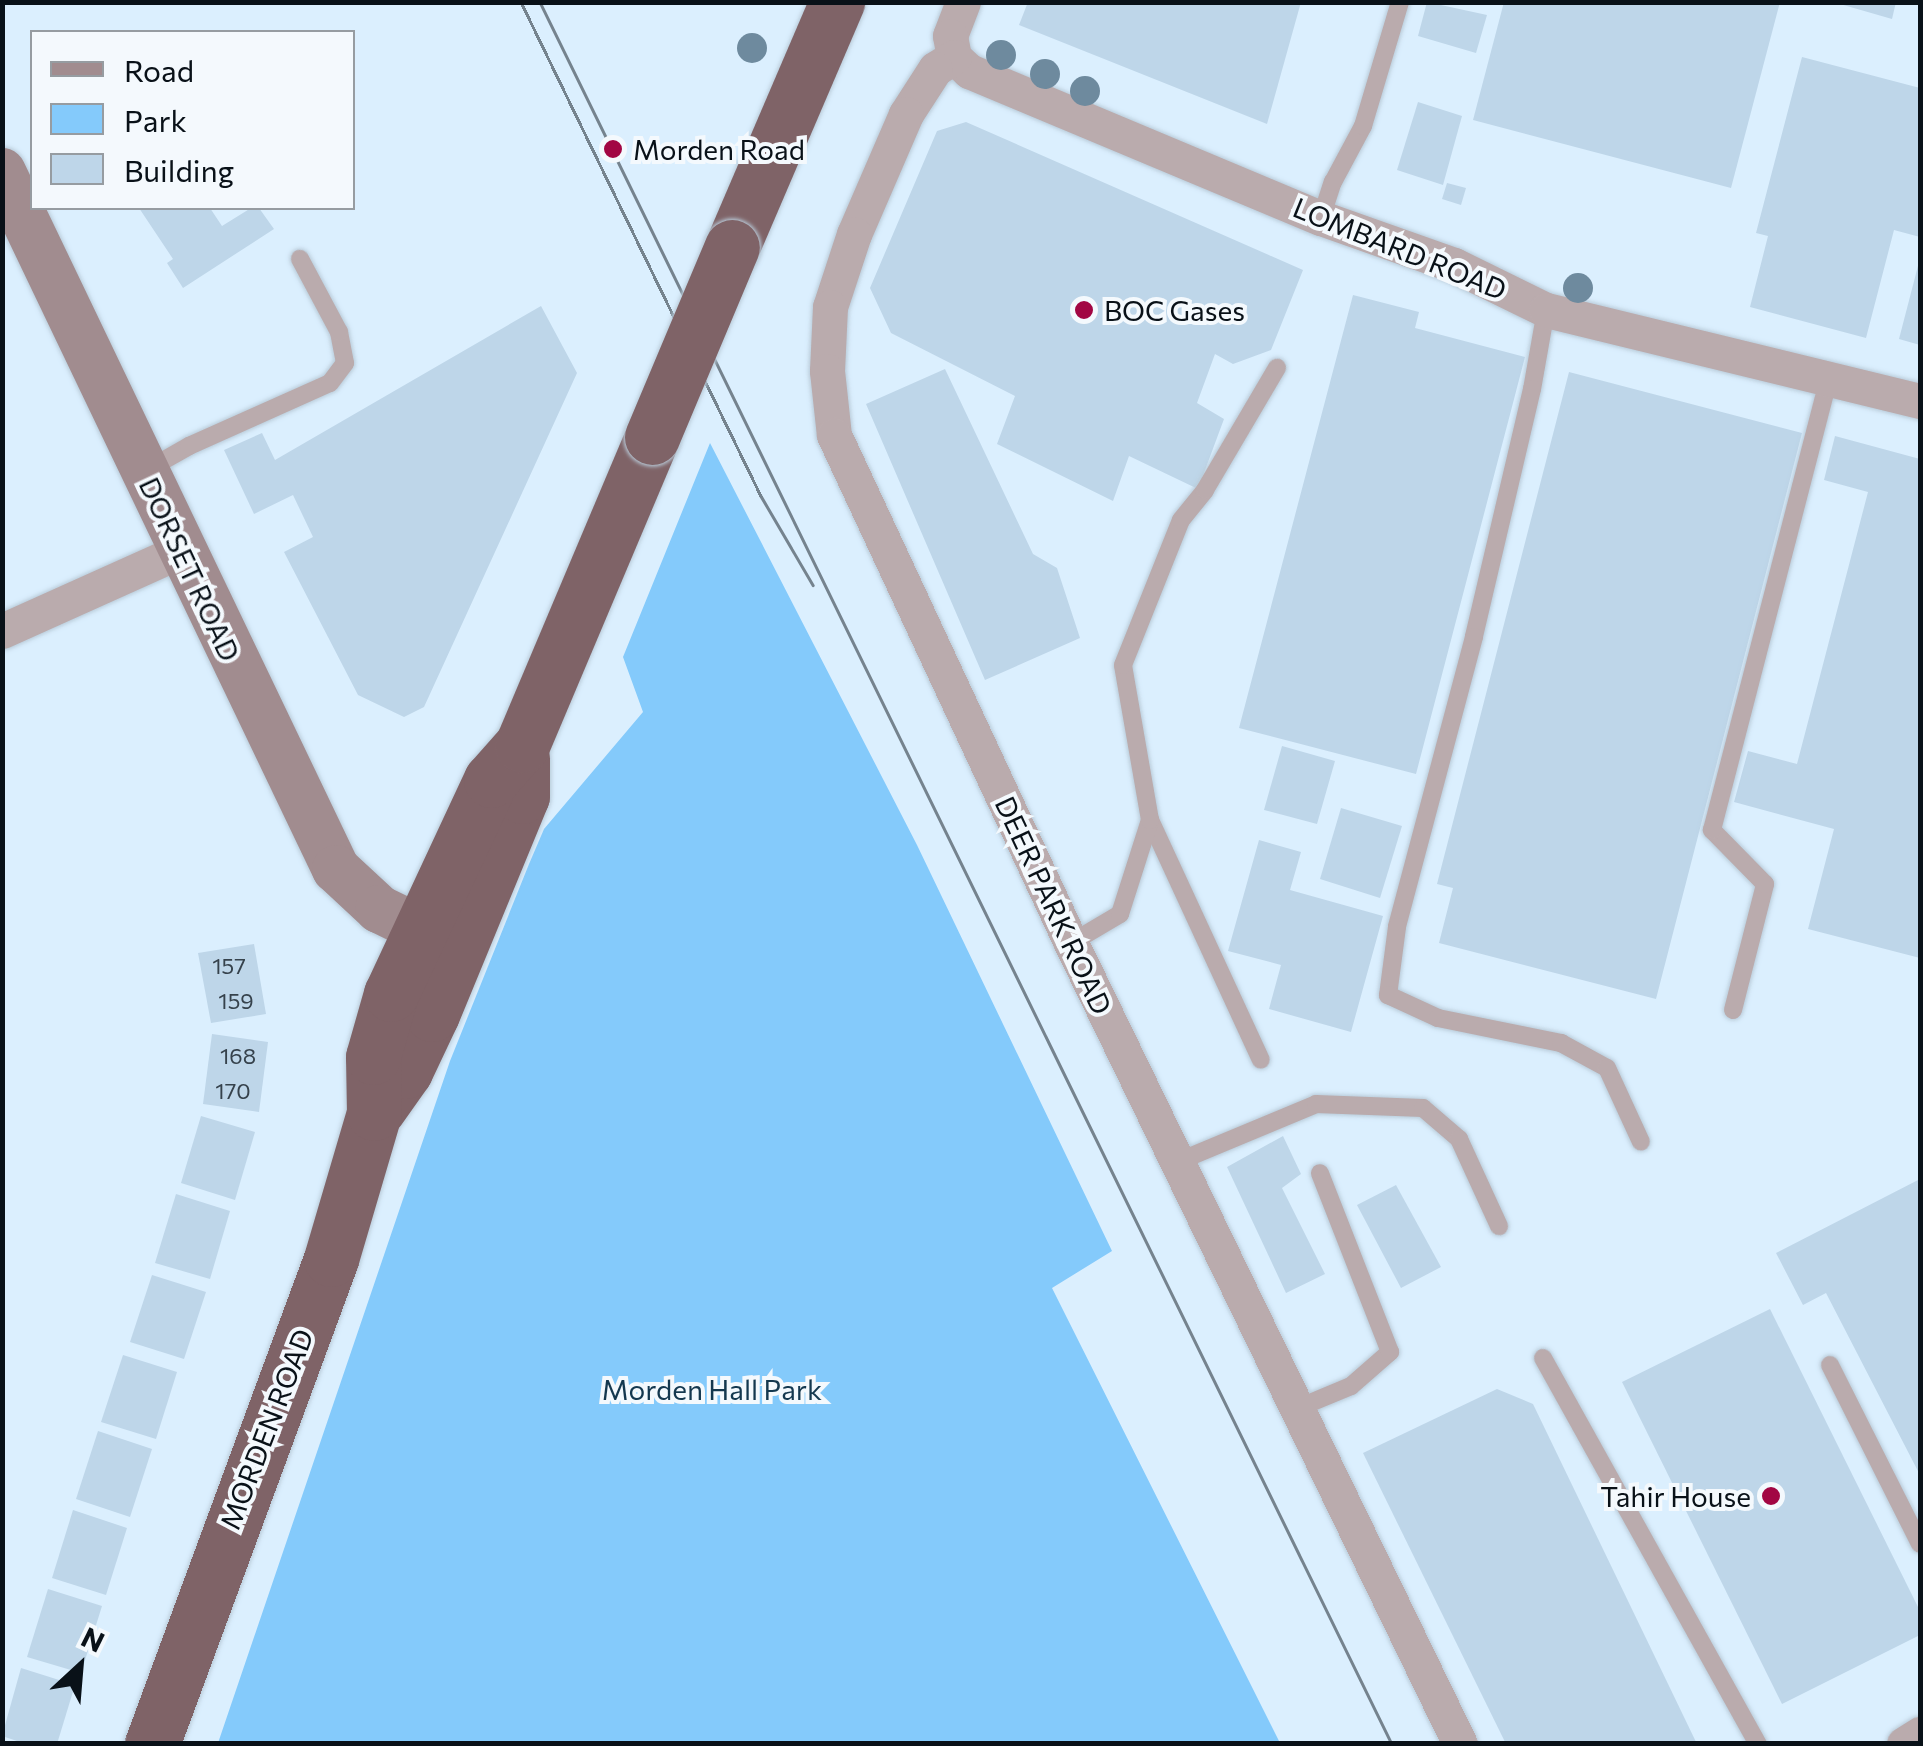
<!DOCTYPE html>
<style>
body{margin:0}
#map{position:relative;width:1923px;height:1746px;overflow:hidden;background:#dbeffe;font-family:Commissioner,sans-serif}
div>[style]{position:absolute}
.green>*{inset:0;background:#84cafb}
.building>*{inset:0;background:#bed6e9}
.roads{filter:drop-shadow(0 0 2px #b9cbd9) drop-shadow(0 0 2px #b9cbd9)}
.lane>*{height:18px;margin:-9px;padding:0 9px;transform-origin:9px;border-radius:9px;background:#baabad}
.street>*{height:35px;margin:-17.5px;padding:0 17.5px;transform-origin:17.5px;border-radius:17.5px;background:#baabad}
.secondary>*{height:48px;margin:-24px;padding:0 24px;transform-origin:24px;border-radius:24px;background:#a18c8f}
.highway>*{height:55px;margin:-27.5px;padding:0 27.5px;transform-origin:27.5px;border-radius:27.5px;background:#7f6367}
.tram>*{height:2.5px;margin:-1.25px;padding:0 1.25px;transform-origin:1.25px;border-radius:1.25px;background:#75838e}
.bridges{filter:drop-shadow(0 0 2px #b9cbd9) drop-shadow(0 0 2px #b9cbd9)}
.highway-bridge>*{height:55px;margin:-27.5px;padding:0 27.5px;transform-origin:27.5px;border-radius:27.5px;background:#7f6367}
.trees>*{width:30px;height:30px;margin:-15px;border-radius:50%;background:#6e8a9e}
.dots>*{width:28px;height:28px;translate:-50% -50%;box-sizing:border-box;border:5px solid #f4f9fd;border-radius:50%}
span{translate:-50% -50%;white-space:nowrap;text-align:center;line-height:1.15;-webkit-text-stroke:8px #f4f9fd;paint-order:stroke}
.number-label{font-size:22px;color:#36424c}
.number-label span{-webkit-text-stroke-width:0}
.poi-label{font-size:28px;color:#091118}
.left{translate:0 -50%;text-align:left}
.right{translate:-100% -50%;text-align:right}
.street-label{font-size:28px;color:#091118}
.park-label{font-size:28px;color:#14384f}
.frame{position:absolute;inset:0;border:5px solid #091118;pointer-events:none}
.legend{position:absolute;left:30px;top:30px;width:325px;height:180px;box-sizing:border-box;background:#f4f9fd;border:2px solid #969ca1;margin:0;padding:12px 18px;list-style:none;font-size:30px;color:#091118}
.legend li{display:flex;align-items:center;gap:20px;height:50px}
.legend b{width:50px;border:2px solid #969ca1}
.north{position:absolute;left:30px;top:1616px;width:100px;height:100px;-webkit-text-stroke:8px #f4f9fd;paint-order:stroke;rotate:26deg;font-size:28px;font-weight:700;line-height:40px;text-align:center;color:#091118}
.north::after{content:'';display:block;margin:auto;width:35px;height:45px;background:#091118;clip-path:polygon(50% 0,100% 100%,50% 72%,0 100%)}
</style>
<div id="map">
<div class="green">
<i style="clip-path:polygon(710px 443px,917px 845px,1112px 1251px,1052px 1288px,1280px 1743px,218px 1743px,450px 1061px,529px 864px,544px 829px,643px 712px,623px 657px)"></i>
</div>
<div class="building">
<i style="clip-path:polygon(1028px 2px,1301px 2px,1267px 124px,1019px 25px)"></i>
<i style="clip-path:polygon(1427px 2px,1487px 15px,1476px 53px,1418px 36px)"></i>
<i style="clip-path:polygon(1504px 2px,1780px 2px,1731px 188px,1473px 120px)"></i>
<i style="clip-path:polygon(1833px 2px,1896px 2px,1892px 19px)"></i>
<i style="clip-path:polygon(1802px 57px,1920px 88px,1920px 237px,1894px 230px,1866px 338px,1750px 307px,1768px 236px,1756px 233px)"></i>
<i style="clip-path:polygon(1418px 102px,1462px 116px,1443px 185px,1397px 170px)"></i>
<i style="clip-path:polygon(966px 122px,1303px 270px,1271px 350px,1233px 364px,1215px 354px,1197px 403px,1224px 419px,1198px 489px,1129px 456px,1113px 501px,997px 444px,1015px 396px,891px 333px,870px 288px,937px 131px)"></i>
<i style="clip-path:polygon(1447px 183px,1466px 188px,1461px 205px,1442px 199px)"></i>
<i style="clip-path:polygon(139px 208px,210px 208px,222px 226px,251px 208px,259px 208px,274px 229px,183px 288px,167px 263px,173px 259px)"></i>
<i style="clip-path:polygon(1919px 262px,1920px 262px,1920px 345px,1899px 339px)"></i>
<i style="clip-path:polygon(1353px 295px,1419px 312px,1415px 328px,1525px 357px,1416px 774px,1239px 728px)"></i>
<i style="clip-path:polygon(541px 306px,577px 373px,424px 707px,404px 717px,358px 695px,284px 552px,313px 537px,293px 495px,254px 514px,224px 450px,262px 433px,275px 460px)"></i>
<i style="clip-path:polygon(945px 369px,1033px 554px,1057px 568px,1080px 638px,985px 680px,866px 404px)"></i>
<i style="clip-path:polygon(1569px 372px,1802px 433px,1656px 999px,1439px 943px,1453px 888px,1437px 884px)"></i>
<i style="clip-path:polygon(1835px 436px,1920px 459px,1920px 958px,1808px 929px,1834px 829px,1734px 802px,1748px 751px,1797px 764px,1868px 492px,1824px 480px)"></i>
<i style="clip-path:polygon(1282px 746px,1335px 761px,1317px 824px,1264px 810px)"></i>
<i style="clip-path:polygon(1341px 808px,1402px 826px,1380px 898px,1320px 879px)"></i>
<i style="clip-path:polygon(1259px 840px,1301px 852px,1290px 890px,1383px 916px,1351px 1032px,1269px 1009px,1281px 965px,1228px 951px)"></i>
<i style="clip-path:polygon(254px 944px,266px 1014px,211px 1023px,198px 953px)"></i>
<i style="clip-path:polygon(212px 1034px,268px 1042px,259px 1112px,203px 1104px)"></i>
<i style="clip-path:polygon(201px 1116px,255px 1132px,235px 1200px,181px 1183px)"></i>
<i style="clip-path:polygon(1283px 1136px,1301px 1174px,1282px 1188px,1325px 1274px,1286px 1293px,1227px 1167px)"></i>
<i style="clip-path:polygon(1920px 1179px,1920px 1475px,1826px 1293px,1803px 1305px,1776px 1253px)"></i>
<i style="clip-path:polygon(1396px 1185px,1441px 1267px,1401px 1288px,1357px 1205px)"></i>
<i style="clip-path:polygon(176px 1194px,230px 1211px,210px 1279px,155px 1263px)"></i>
<i style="clip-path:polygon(152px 1275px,206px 1292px,184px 1359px,130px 1342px)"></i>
<i style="clip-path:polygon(1770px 1309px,1920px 1611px,1920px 1635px,1782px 1704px,1622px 1382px)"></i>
<i style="clip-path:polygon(123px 1355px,177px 1372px,156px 1439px,101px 1422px)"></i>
<i style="clip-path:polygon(1497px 1389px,1533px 1404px,1697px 1744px,1506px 1744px,1363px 1453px)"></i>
<i style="clip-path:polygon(98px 1431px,152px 1449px,130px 1517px,76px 1499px)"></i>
<i style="clip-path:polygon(73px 1510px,127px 1528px,106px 1595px,52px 1578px)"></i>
<i style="clip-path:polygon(48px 1589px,102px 1606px,81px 1673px,27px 1657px)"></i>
<i style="clip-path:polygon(21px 1668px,75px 1685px,57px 1744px,26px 1744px,2px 1736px)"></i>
</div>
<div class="roads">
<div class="lane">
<i style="left:1321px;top:218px;width:38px;rotate:-72deg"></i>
<i style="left:1333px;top:182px;width:64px;rotate:-61.8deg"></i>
<i style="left:1363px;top:126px;width:129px;rotate:-73.4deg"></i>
<i style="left:1546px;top:310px;width:80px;rotate:100deg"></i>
<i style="left:1532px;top:389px;width:255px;rotate:103.2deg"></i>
<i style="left:1474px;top:637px;width:300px;rotate:104.9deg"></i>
<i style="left:1397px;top:927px;width:69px;rotate:97.5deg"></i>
<i style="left:1388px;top:995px;width:55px;rotate:24.7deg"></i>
<i style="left:1438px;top:1018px;width:126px;rotate:11.5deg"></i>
<i style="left:1561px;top:1043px;width:52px;rotate:28.5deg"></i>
<i style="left:1607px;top:1068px;width:81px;rotate:65.3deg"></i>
<i style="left:145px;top:471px;width:51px;rotate:-29.6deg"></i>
<i style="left:189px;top:446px;width:154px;rotate:-24.1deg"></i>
<i style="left:330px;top:383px;width:25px;rotate:-53deg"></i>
<i style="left:345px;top:363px;width:32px;rotate:-101deg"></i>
<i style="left:339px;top:332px;width:83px;rotate:-118.1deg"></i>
<i style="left:1150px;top:820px;width:264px;rotate:65.2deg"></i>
<i style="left:1071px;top:943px;width:57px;rotate:-30.6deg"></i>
<i style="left:1120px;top:914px;width:99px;rotate:-72.3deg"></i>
<i style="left:1150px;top:820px;width:157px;rotate:-99.9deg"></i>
<i style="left:1123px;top:665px;width:156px;rotate:-68.2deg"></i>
<i style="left:1181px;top:520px;width:38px;rotate:-51deg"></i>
<i style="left:1205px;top:490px;width:142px;rotate:-59.5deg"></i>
<i style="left:1733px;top:1010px;width:130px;rotate:-75.7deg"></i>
<i style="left:1765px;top:884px;width:76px;rotate:-134.5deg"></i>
<i style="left:1712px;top:830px;width:466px;rotate:-75.5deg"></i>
<i style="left:1177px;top:1162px;width:151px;rotate:-22.6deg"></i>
<i style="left:1316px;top:1104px;width:107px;rotate:2.1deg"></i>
<i style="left:1423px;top:1108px;width:48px;rotate:40.7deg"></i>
<i style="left:1459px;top:1139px;width:96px;rotate:65.3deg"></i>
<i style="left:1543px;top:1358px;width:442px;rotate:60.9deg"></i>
<i style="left:1830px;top:1365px;width:200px;rotate:63.3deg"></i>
<i style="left:1298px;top:1408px;width:57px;rotate:-22.5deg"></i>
<i style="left:1351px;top:1386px;width:52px;rotate:-41.1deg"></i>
<i style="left:1390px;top:1352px;width:192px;rotate:-111.4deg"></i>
</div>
<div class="street">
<i style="left:963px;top:2px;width:36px;rotate:111deg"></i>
<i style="left:950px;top:36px;width:21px;rotate:79deg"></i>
<i style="left:954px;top:57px;width:21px;rotate:43deg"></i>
<i style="left:969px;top:71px;width:381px;rotate:22.7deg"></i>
<i style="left:1321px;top:218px;width:141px;rotate:19.5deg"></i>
<i style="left:1454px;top:265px;width:102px;rotate:26.1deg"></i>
<i style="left:1546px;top:310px;width:385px;rotate:13.7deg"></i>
<i style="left:954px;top:57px;width:22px;rotate:148deg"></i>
<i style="left:935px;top:69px;width:54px;rotate:122.8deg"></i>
<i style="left:906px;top:114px;width:131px;rotate:113.4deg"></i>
<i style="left:854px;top:234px;width:77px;rotate:108.2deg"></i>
<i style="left:830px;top:307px;width:64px;rotate:92.7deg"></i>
<i style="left:827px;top:371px;width:64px;rotate:83.8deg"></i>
<i style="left:834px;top:435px;width:561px;rotate:64.99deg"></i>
<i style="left:1071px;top:943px;width:890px;rotate:64.1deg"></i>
<i style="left:2px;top:631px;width:197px;rotate:-24.2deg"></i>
<i style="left:1904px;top:1744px;width:19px;rotate:-32deg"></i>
</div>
<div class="secondary">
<i style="left:2px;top:172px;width:773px;rotate:64.4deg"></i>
<i style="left:336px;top:869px;width:59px;rotate:42.9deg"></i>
<i style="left:379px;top:909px;width:46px;rotate:26deg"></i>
</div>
<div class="highway">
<i style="left:732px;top:247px;width:267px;rotate:-66.8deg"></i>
<i style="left:378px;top:1109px;width:47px;rotate:-54.6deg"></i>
<i style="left:405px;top:1071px;width:63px;rotate:-64.7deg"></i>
<i style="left:432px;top:1014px;width:236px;rotate:-67.6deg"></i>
<i style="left:522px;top:796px;width:38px;rotate:-90deg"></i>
<i style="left:152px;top:1744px;width:517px;rotate:-69.74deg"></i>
<i style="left:331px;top:1259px;width:152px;rotate:-73.6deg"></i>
<i style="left:374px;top:1113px;width:56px;rotate:-91deg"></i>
<i style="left:373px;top:1057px;width:66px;rotate:-74.1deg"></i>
<i style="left:391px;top:994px;width:236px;rotate:-65deg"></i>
<i style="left:491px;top:780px;width:47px;rotate:-48.5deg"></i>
<i style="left:522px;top:745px;width:334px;rotate:-67.1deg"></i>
</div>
</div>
<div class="tram">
<i style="left:521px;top:2px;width:549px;rotate:64.09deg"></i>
<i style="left:761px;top:496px;width:103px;rotate:59.7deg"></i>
<i style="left:540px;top:2px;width:1939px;rotate:63.94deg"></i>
</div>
<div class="bridges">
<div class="highway-bridge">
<i style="left:652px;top:437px;width:206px;rotate:-67.2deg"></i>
</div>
</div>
<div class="trees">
<i style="left:752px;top:48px"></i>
<i style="left:1001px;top:55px"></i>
<i style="left:1045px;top:74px"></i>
<i style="left:1085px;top:91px"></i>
<i style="left:1578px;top:288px"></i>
</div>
<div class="dots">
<i style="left:613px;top:149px;background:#a20643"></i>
<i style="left:1084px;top:310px;background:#a20643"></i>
<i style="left:1771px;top:1496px;background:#a20643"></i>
</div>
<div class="number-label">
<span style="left:229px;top:966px">157</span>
<span style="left:236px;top:1001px">159</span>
<span style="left:238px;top:1056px">168</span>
<span style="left:233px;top:1091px">170</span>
</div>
<div class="poi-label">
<span class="left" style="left:633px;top:149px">Morden Road</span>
<span class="left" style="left:1104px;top:310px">BOC Gases</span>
<span class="right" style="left:1751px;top:1496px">Tahir House</span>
</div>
<div class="street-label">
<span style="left:1400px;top:248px;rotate:22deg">LOMBARD ROAD</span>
<span style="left:190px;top:569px;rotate:65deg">DORSET ROAD</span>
<span style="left:1054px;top:905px;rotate:65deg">DEER PARK ROAD</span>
<span style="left:266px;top:1429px;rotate:-69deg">MORDEN ROAD</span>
</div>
<div class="park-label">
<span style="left:712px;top:1389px">Morden Hall Park</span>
</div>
<div class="frame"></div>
<ul class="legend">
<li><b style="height:12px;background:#a18c8f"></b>Road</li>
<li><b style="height:28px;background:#84cafb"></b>Park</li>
<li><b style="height:28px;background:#bed6e9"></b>Building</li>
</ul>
<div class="north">N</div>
</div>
